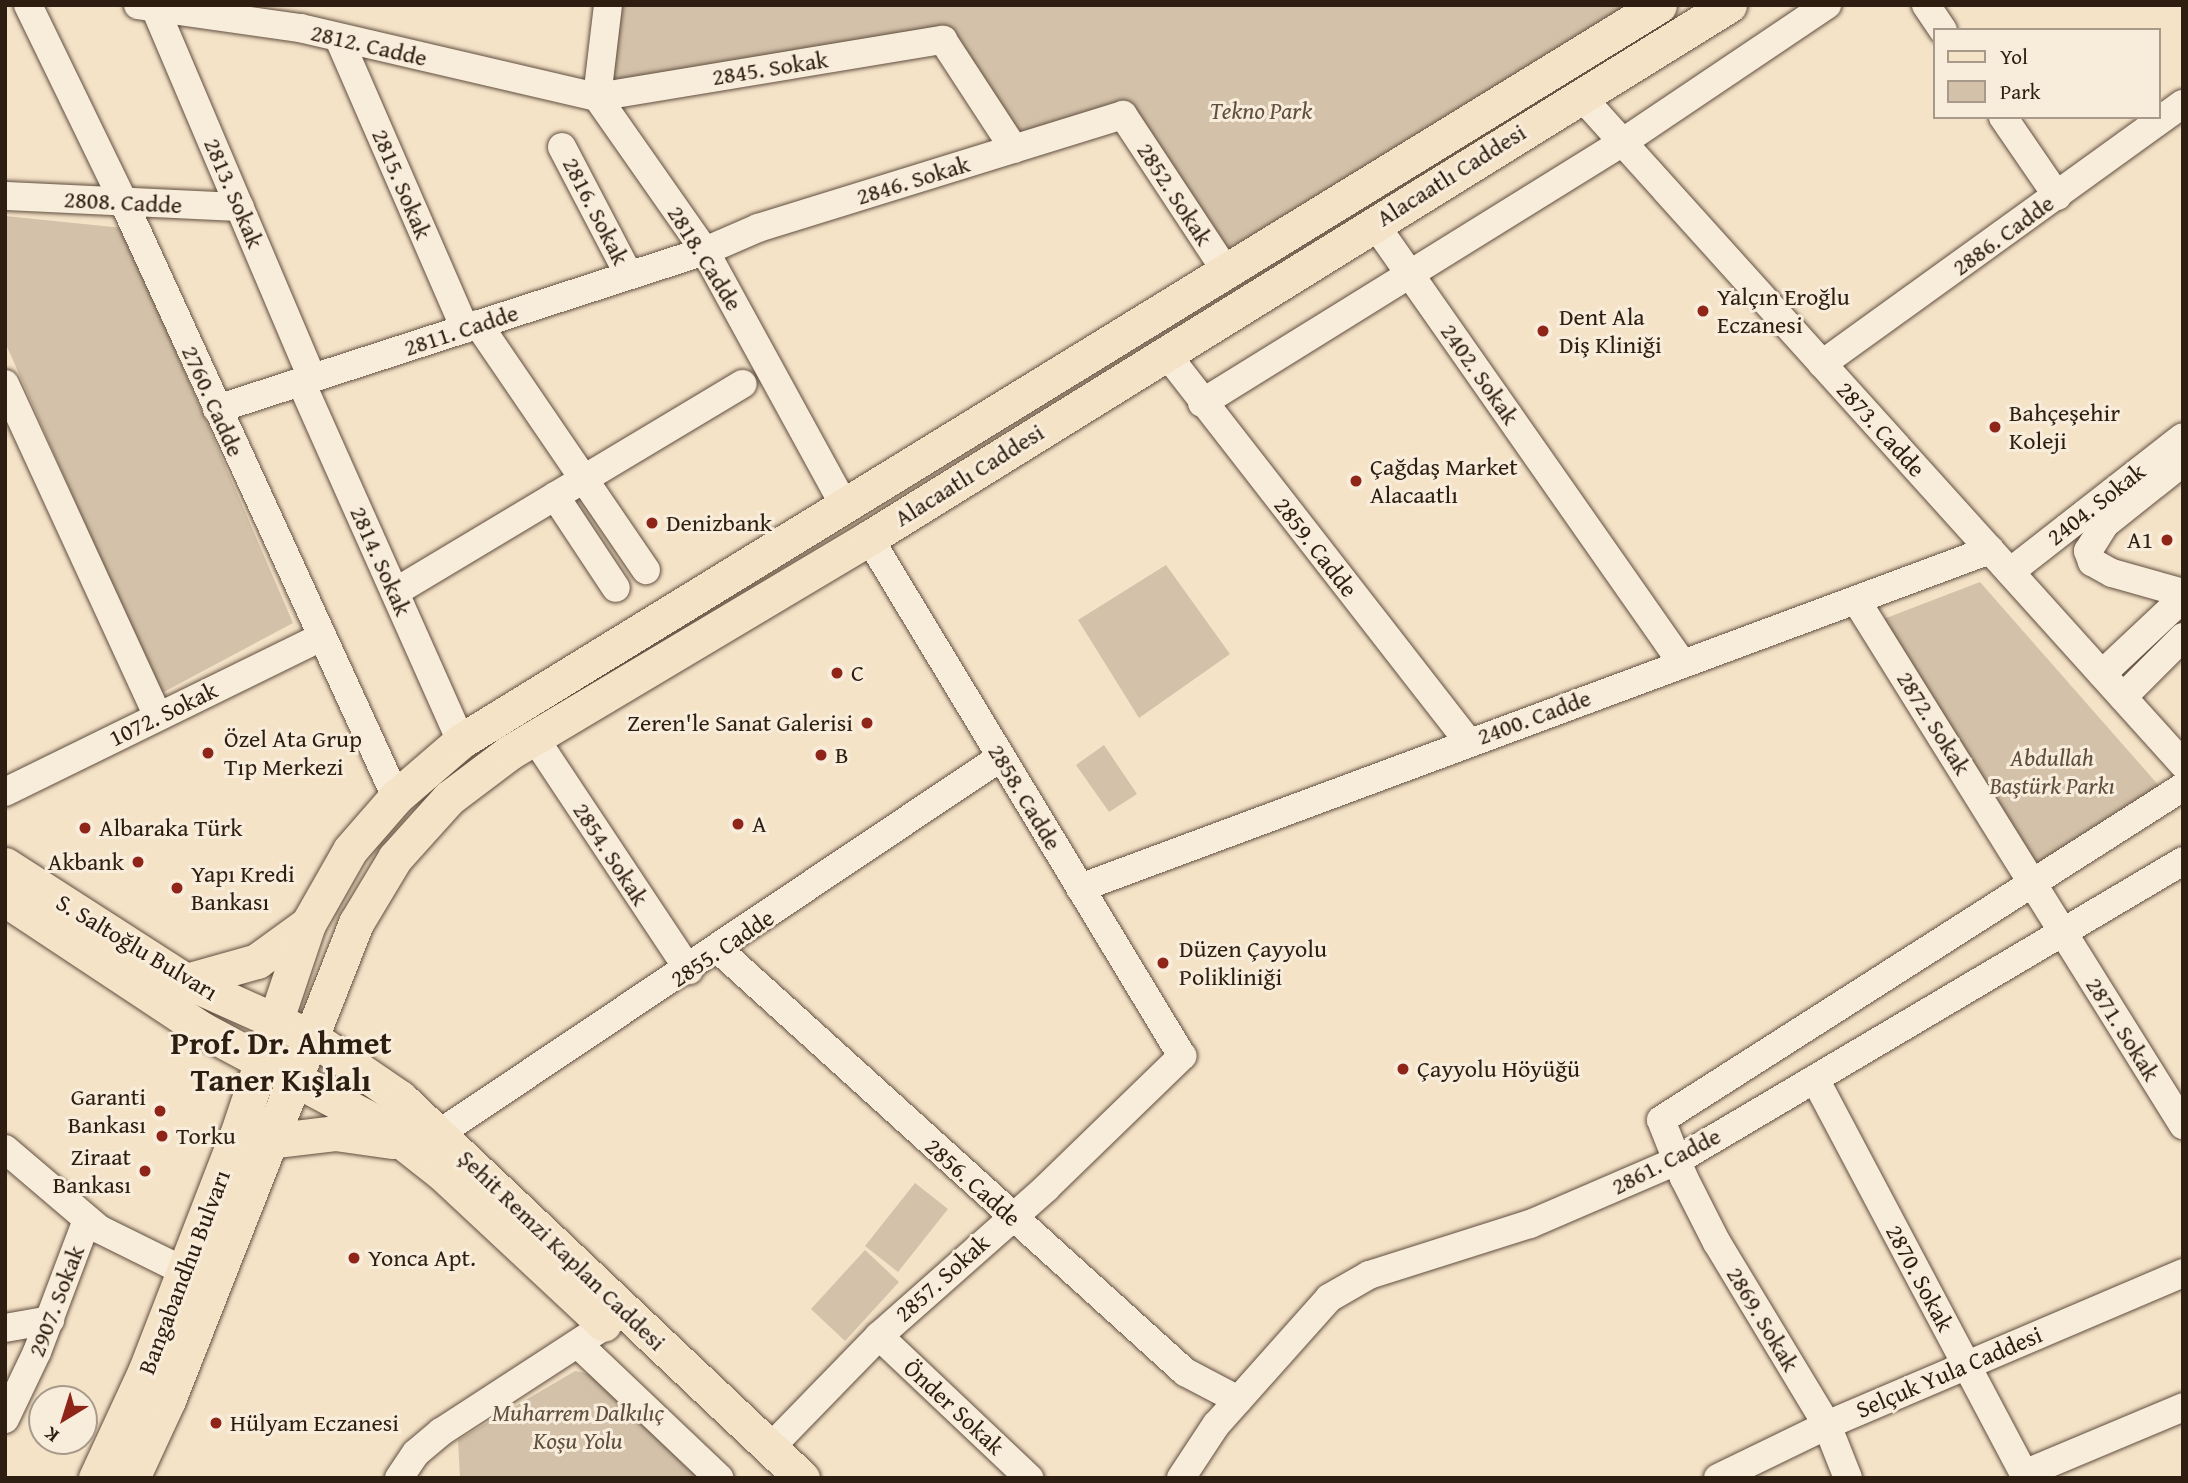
<!DOCTYPE html>
<meta charset="utf-8">
<style>
body{margin:0}
#map{position:relative;width:2188px;height:1483px;overflow:hidden;background:#f5e3c8;font-family:"Gentium Book Plus",serif}
div>[style]{position:absolute}
.green>*{inset:0;background:#d3c1a9}
.roads{filter:drop-shadow(0 0 2px #604e3f) drop-shadow(0 0 2px #604e3f)}
.minor>*{height:28px;margin:-14px;padding:0 14px;transform-origin:14px;border-radius:14px;background:#f8eddb}
.major>*{height:35px;margin:-17.5px;padding:0 17.5px;transform-origin:17.5px;border-radius:17.5px;background:#f5e3c8}
.dots>*{width:19px;height:19px;translate:-50% -50%;box-sizing:border-box;border:4px solid #f8eddb;border-radius:50%}
span{translate:-50% -50%;white-space:nowrap;text-align:center;line-height:1.15;-webkit-text-stroke:6px #f8eddb;paint-order:stroke}
.street-label{font-size:24px;color:#2e1d11}
.park-label{font-size:24px;color:#604e3f;font-style:italic}
.poi-label{font-size:24px;color:#2e1d11}
.left{translate:0 -50%;text-align:left}
.right{translate:-100% -50%;text-align:right}
.district-label{font-size:32px;color:#2e1d11;font-weight:700}
.frame{position:absolute;inset:0;border:7px solid #2e1d11;pointer-events:none}
.legend{position:absolute;left:1933px;top:28px;width:228px;height:91px;box-sizing:border-box;background:#f8eddb;border:2px solid #a79a8a;margin:0;padding:9px 12px;list-style:none;font-size:21px;color:#2e1d11}
.legend li{display:flex;align-items:center;gap:14px;height:35px}
.legend b{width:35px;border:2px solid #a79a8a}
.north{position:absolute;left:28px;top:1385px;width:70px;height:70px;box-sizing:border-box;background:#f8eddb;border:2px solid #a79a8a;border-radius:50%;rotate:218deg;font-size:19px;font-weight:700;line-height:28px;text-align:center;color:#2e1d11}
.north::after{content:'';display:block;margin:auto;width:24px;height:32px;background:#8f2418;clip-path:polygon(50% 0,100% 100%,50% 72%,0 100%)}
</style>
<div id="map">
<div class="green">
<i style="clip-path:polygon(619px 5px,1627px 5px,1230px 255px,1127px 105px,1017px 139px,957px 41px,606px 84px)"></i>
<i style="clip-path:polygon(5px 216px,123px 228px,293px 623px,160px 694px,5px 342px)"></i>
<i style="clip-path:polygon(1166px 565px,1230px 654px,1139px 718px,1078px 620px)"></i>
<i style="clip-path:polygon(1980px 582px,2161px 788px,2030px 869px,1881px 620px)"></i>
<i style="clip-path:polygon(1104px 745px,1137px 794px,1109px 812px,1076px 765px)"></i>
<i style="clip-path:polygon(915px 1183px,948px 1209px,898px 1272px,865px 1246px)"></i>
<i style="clip-path:polygon(865px 1250px,899px 1282px,845px 1341px,811px 1309px)"></i>
<i style="clip-path:polygon(575px 1371px,599px 1376px,710px 1478px,460px 1478px,458px 1440px)"></i>
</div>
<div class="roads">
<div class="minor">
<i style="left:28px;top:5px;width:220px;rotate:64.1deg"></i>
<i style="left:124px;top:203px;width:653px;rotate:65.4deg"></i>
<i style="left:138px;top:5px;width:164px;rotate:8.1deg"></i>
<i style="left:300px;top:28px;width:305px;rotate:13.1deg"></i>
<i style="left:597px;top:97px;width:351px;rotate:-9.4deg"></i>
<i style="left:943px;top:40px;width:130px;rotate:56.9deg"></i>
<i style="left:608px;top:5px;width:93px;rotate:96.8deg"></i>
<i style="left:597px;top:97px;width:188px;rotate:55deg"></i>
<i style="left:705px;top:251px;width:292px;rotate:61.3deg"></i>
<i style="left:1926px;top:5px;width:30px;rotate:56deg"></i>
<i style="left:155px;top:8px;width:402px;rotate:67deg"></i>
<i style="left:339px;top:39px;width:316px;rotate:66.5deg"></i>
<i style="left:1580px;top:95px;width:901px;rotate:47.97deg"></i>
<i style="left:2003px;top:117px;width:96px;rotate:55.6deg"></i>
<i style="left:562px;top:147px;width:144px;rotate:62.4deg"></i>
<i style="left:5px;top:196px;width:235px;rotate:2.7deg"></i>
<i style="left:1374px;top:223px;width:537px;rotate:55.01deg"></i>
<i style="left:478px;top:324px;width:298px;rotate:55.7deg"></i>
<i style="left:1165px;top:352px;width:493px;rotate:52.1deg"></i>
<i style="left:1822px;top:364px;width:445px;rotate:-35.8deg"></i>
<i style="left:301px;top:382px;width:393px;rotate:66deg"></i>
<i style="left:5px;top:384px;width:366px;rotate:65.3deg"></i>
<i style="left:1202px;top:403px;width:495px;rotate:-31.8deg"></i>
<i style="left:1623px;top:142px;width:246px;rotate:-33.9deg"></i>
<i style="left:217px;top:409px;width:513px;rotate:-17.94deg"></i>
<i style="left:705px;top:251px;width:58px;rotate:-23.5deg"></i>
<i style="left:758px;top:228px;width:382px;rotate:-17.2deg"></i>
<i style="left:1123px;top:115px;width:189px;rotate:56.6deg"></i>
<i style="left:2183px;top:462px;width:100px;rotate:141.5deg"></i>
<i style="left:2105px;top:524px;width:32px;rotate:122deg"></i>
<i style="left:2088px;top:551px;width:12px;rotate:70deg"></i>
<i style="left:2092px;top:562px;width:23px;rotate:29deg"></i>
<i style="left:2112px;top:573px;width:74px;rotate:15.7deg"></i>
<i style="left:555px;top:496px;width:110px;rotate:56.5deg"></i>
<i style="left:2010px;top:572px;width:219px;rotate:-38deg"></i>
<i style="left:395px;top:592px;width:405px;rotate:-30.9deg"></i>
<i style="left:1856px;top:600px;width:619px;rotate:58.08deg"></i>
<i style="left:2102px;top:674px;width:111px;rotate:-43.2deg"></i>
<i style="left:2123px;top:697px;width:85px;rotate:-45deg"></i>
<i style="left:534px;top:737px;width:280px;rotate:56.4deg"></i>
<i style="left:5px;top:792px;width:352px;rotate:-26.1deg"></i>
<i style="left:1080px;top:888px;width:971px;rotate:-20.38deg"></i>
<i style="left:719px;top:950px;width:629px;rotate:42.16deg"></i>
<i style="left:1185px;top:1372px;width:60px;rotate:27.8deg"></i>
<i style="left:1815px;top:1079px;width:451px;rotate:62.1deg"></i>
<i style="left:440px;top:1133px;width:675px;rotate:-33.83deg"></i>
<i style="left:5px;top:1149px;width:123px;rotate:40.4deg"></i>
<i style="left:99px;top:1229px;width:95px;rotate:26.3deg"></i>
<i style="left:5px;top:1328px;width:46px;rotate:-10.1deg"></i>
<i style="left:879px;top:1336px;width:207px;rotate:43.4deg"></i>
<i style="left:578px;top:1344px;width:195px;rotate:43.5deg"></i>
<i style="left:5px;top:1419px;width:74px;rotate:-64.5deg"></i>
<i style="left:37px;top:1352px;width:141px;rotate:-69.3deg"></i>
<i style="left:769px;top:1449px;width:158px;rotate:-45.8deg"></i>
<i style="left:879px;top:1336px;width:223px;rotate:-41.5deg"></i>
<i style="left:1046px;top:1188px;width:190px;rotate:-44.1deg"></i>
<i style="left:1182px;top:1056px;width:605px;rotate:-121.14deg"></i>
<i style="left:2024px;top:1474px;width:173px;rotate:-22.8deg"></i>
<i style="left:399px;top:1478px;width:30px;rotate:-56deg"></i>
<i style="left:416px;top:1453px;width:33px;rotate:-40deg"></i>
<i style="left:441px;top:1432px;width:197px;rotate:-33deg"></i>
<i style="left:1181px;top:1478px;width:64px;rotate:-56.6deg"></i>
<i style="left:1216px;top:1425px;width:170px;rotate:-48.3deg"></i>
<i style="left:1329px;top:1298px;width:46px;rotate:-29.9deg"></i>
<i style="left:1369px;top:1275px;width:169px;rotate:-17.6deg"></i>
<i style="left:1530px;top:1224px;width:159px;rotate:-23.3deg"></i>
<i style="left:1676px;top:1161px;width:589px;rotate:-30.61deg"></i>
<i style="left:1718px;top:1478px;width:121px;rotate:-25.9deg"></i>
<i style="left:1827px;top:1425px;width:387px;rotate:-23.1deg"></i>
<i style="left:1848px;top:1478px;width:57px;rotate:-111.6deg"></i>
<i style="left:1827px;top:1425px;width:213px;rotate:-121.1deg"></i>
<i style="left:1717px;top:1243px;width:73px;rotate:-116.9deg"></i>
<i style="left:1684px;top:1178px;width:62px;rotate:-111.6deg"></i>
<i style="left:1661px;top:1120px;width:619px;rotate:-32.54deg"></i>
</div>
<div class="major">
<i style="left:5px;top:865px;width:215px;rotate:32.7deg"></i>
<i style="left:186px;top:981px;width:137px;rotate:24.1deg"></i>
<i style="left:311px;top:1037px;width:108px;rotate:34.4deg"></i>
<i style="left:400px;top:1098px;width:553px;rotate:43.39deg"></i>
<i style="left:5px;top:899px;width:237px;rotate:33.5deg"></i>
<i style="left:203px;top:1030px;width:202px;rotate:28.1deg"></i>
<i style="left:381px;top:1125px;width:78px;rotate:38.2deg"></i>
<i style="left:442px;top:1173px;width:221px;rotate:43deg"></i>
<i style="left:186px;top:981px;width:74px;rotate:-15.7deg"></i>
<i style="left:257px;top:961px;width:63px;rotate:-36deg"></i>
<i style="left:269px;top:1141px;width:66px;rotate:-6.9deg"></i>
<i style="left:335px;top:1133px;width:59px;rotate:7.9deg"></i>
<i style="left:96px;top:1478px;width:117px;rotate:-65.2deg"></i>
<i style="left:145px;top:1372px;width:254px;rotate:-68.8deg"></i>
<i style="left:237px;top:1135px;width:223px;rotate:-71.4deg"></i>
<i style="left:308px;top:924px;width:85px;rotate:-60.4deg"></i>
<i style="left:350px;top:850px;width:70px;rotate:-49deg"></i>
<i style="left:396px;top:797px;width:86px;rotate:-40.7deg"></i>
<i style="left:461px;top:741px;width:1406px;rotate:-31.56deg"></i>
<i style="left:132px;top:1478px;width:86px;rotate:-65.2deg"></i>
<i style="left:168px;top:1400px;width:513px;rotate:-68.49deg"></i>
<i style="left:356px;top:923px;width:76px;rotate:-59deg"></i>
<i style="left:395px;top:858px;width:81px;rotate:-48deg"></i>
<i style="left:449px;top:798px;width:76px;rotate:-37deg"></i>
<i style="left:510px;top:752px;width:418px;rotate:-30.8deg"></i>
<i style="left:869px;top:538px;width:1012px;rotate:-31.79deg"></i>
</div>
</div>
<div class="dots">
<i style="left:1703px;top:311px;background:#8f2418"></i>
<i style="left:1543px;top:331px;background:#8f2418"></i>
<i style="left:1995px;top:427px;background:#8f2418"></i>
<i style="left:1356px;top:481px;background:#8f2418"></i>
<i style="left:652px;top:523px;background:#8f2418"></i>
<i style="left:2167px;top:540px;background:#8f2418"></i>
<i style="left:837px;top:673px;background:#8f2418"></i>
<i style="left:867px;top:723px;background:#8f2418"></i>
<i style="left:208px;top:753px;background:#8f2418"></i>
<i style="left:821px;top:755px;background:#8f2418"></i>
<i style="left:738px;top:824px;background:#8f2418"></i>
<i style="left:85px;top:828px;background:#8f2418"></i>
<i style="left:138px;top:862px;background:#8f2418"></i>
<i style="left:177px;top:888px;background:#8f2418"></i>
<i style="left:1163px;top:963px;background:#8f2418"></i>
<i style="left:1403px;top:1069px;background:#8f2418"></i>
<i style="left:160px;top:1111px;background:#8f2418"></i>
<i style="left:162px;top:1136px;background:#8f2418"></i>
<i style="left:145px;top:1171px;background:#8f2418"></i>
<i style="left:354px;top:1258px;background:#8f2418"></i>
<i style="left:216px;top:1423px;background:#8f2418"></i>
</div>
<div class="street-label">
<span style="left:369px;top:45px;rotate:13deg">2812. Cadde</span>
<span style="left:770px;top:68px;rotate:-9deg">2845. Sokak</span>
<span style="left:1451px;top:175px;rotate:-32deg">Alacaatlı Caddesi</span>
<span style="left:913px;top:180px;rotate:-17deg">2846. Sokak</span>
<span style="left:402px;top:184px;rotate:67deg">2815. Sokak</span>
<span style="left:234px;top:193px;rotate:67deg">2813. Sokak</span>
<span style="left:1175px;top:194px;rotate:57deg">2852. Sokak</span>
<span style="left:123px;top:202px;rotate:3deg">2808. Cadde</span>
<span style="left:596px;top:211px;rotate:63deg">2816. Sokak</span>
<span style="left:2003px;top:235px;rotate:-36deg">2886. Cadde</span>
<span style="left:705px;top:258px;rotate:58deg">2818. Cadde</span>
<span style="left:461px;top:330px;rotate:-18deg">2811. Cadde</span>
<span style="left:1480px;top:374px;rotate:55deg">2402. Sokak</span>
<span style="left:213px;top:401px;rotate:66deg">2760. Cadde</span>
<span style="left:1881px;top:429px;rotate:48deg">2873. Cadde</span>
<span style="left:969px;top:475px;rotate:-32deg">Alacaatlı Caddesi</span>
<span style="left:2096px;top:504px;rotate:-38deg">2404. Sokak</span>
<span style="left:1316px;top:547px;rotate:52deg">2859. Cadde</span>
<span style="left:381px;top:561px;rotate:66deg">2814. Sokak</span>
<span style="left:163px;top:714px;rotate:-26deg">1072. Sokak</span>
<span style="left:1534px;top:717px;rotate:-20deg">2400. Cadde</span>
<span style="left:1934px;top:723px;rotate:58deg">2872. Sokak</span>
<span style="left:1025px;top:797px;rotate:59deg">2858. Cadde</span>
<span style="left:611px;top:854px;rotate:57deg">2854. Sokak</span>
<span style="left:137px;top:947px;rotate:31deg">S. Saltoğlu Bulvarı</span>
<span style="left:722px;top:948px;rotate:-34deg">2855. Cadde</span>
<span style="left:2123px;top:1029px;rotate:58deg">2871. Sokak</span>
<span style="left:1666px;top:1161px;rotate:-27deg">2861. Cadde</span>
<span style="left:973px;top:1182px;rotate:42deg">2856. Cadde</span>
<span style="left:562px;top:1250px;rotate:44deg">Şehit Remzi Kaplan Caddesi</span>
<span style="left:184px;top:1272px;rotate:-69deg">Bangabandhu Bulvarı</span>
<span style="left:942px;top:1278px;rotate:-42deg">2857. Sokak</span>
<span style="left:1920px;top:1278px;rotate:62deg">2870. Sokak</span>
<span style="left:56px;top:1301px;rotate:-69deg">2907. Sokak</span>
<span style="left:1763px;top:1319px;rotate:59deg">2869. Sokak</span>
<span style="left:1949px;top:1372px;rotate:-23deg">Selçuk Yula Caddesi</span>
<span style="left:954px;top:1407px;rotate:43deg">Önder Sokak</span>
</div>
<div class="park-label">
<span style="left:1261px;top:111px">Tekno Park</span>
<span style="left:2052px;top:772px">Abdullah<br>Baştürk Parkı</span>
<span style="left:578px;top:1427px">Muharrem Dalkılıç<br>Koşu Yolu</span>
</div>
<div class="poi-label">
<span class="left" style="left:1717px;top:311px">Yalçın Eroğlu<br>Eczanesi</span>
<span class="left" style="left:1559px;top:331px">Dent Ala<br>Diş Kliniği</span>
<span class="left" style="left:2009px;top:427px">Bahçeşehir<br>Koleji</span>
<span class="left" style="left:1370px;top:481px">Çağdaş Market<br>Alacaatlı</span>
<span class="left" style="left:666px;top:523px">Denizbank</span>
<span class="right" style="left:2153px;top:540px">A1</span>
<span class="left" style="left:851px;top:673px">C</span>
<span class="right" style="left:853px;top:723px">Zeren'le Sanat Galerisi</span>
<span class="left" style="left:224px;top:753px">Özel Ata Grup<br>Tıp Merkezi</span>
<span class="left" style="left:835px;top:755px">B</span>
<span class="left" style="left:752px;top:824px">A</span>
<span class="left" style="left:99px;top:828px">Albaraka Türk</span>
<span class="right" style="left:124px;top:862px">Akbank</span>
<span class="left" style="left:191px;top:888px">Yapı Kredi<br>Bankası</span>
<span class="left" style="left:1179px;top:963px">Düzen Çayyolu<br>Polikliniği</span>
<span class="left" style="left:1417px;top:1069px">Çayyolu Höyüğü</span>
<span class="right" style="left:146px;top:1111px">Garanti<br>Bankası</span>
<span class="left" style="left:176px;top:1136px">Torku</span>
<span class="right" style="left:131px;top:1171px">Ziraat<br>Bankası</span>
<span class="left" style="left:368px;top:1258px">Yonca Apt.</span>
<span class="left" style="left:230px;top:1423px">Hülyam Eczanesi</span>
</div>
<div class="district-label">
<span style="left:281px;top:1062px">Prof. Dr. Ahmet<br>Taner Kışlalı</span>
</div>
<div class="frame"></div>
<ul class="legend">
<li><b style="height:9px;background:#f5e3c8"></b>Yol</li>
<li><b style="height:19px;background:#d3c1a9"></b>Park</li>
</ul>
<div class="north">K</div>
</div>
